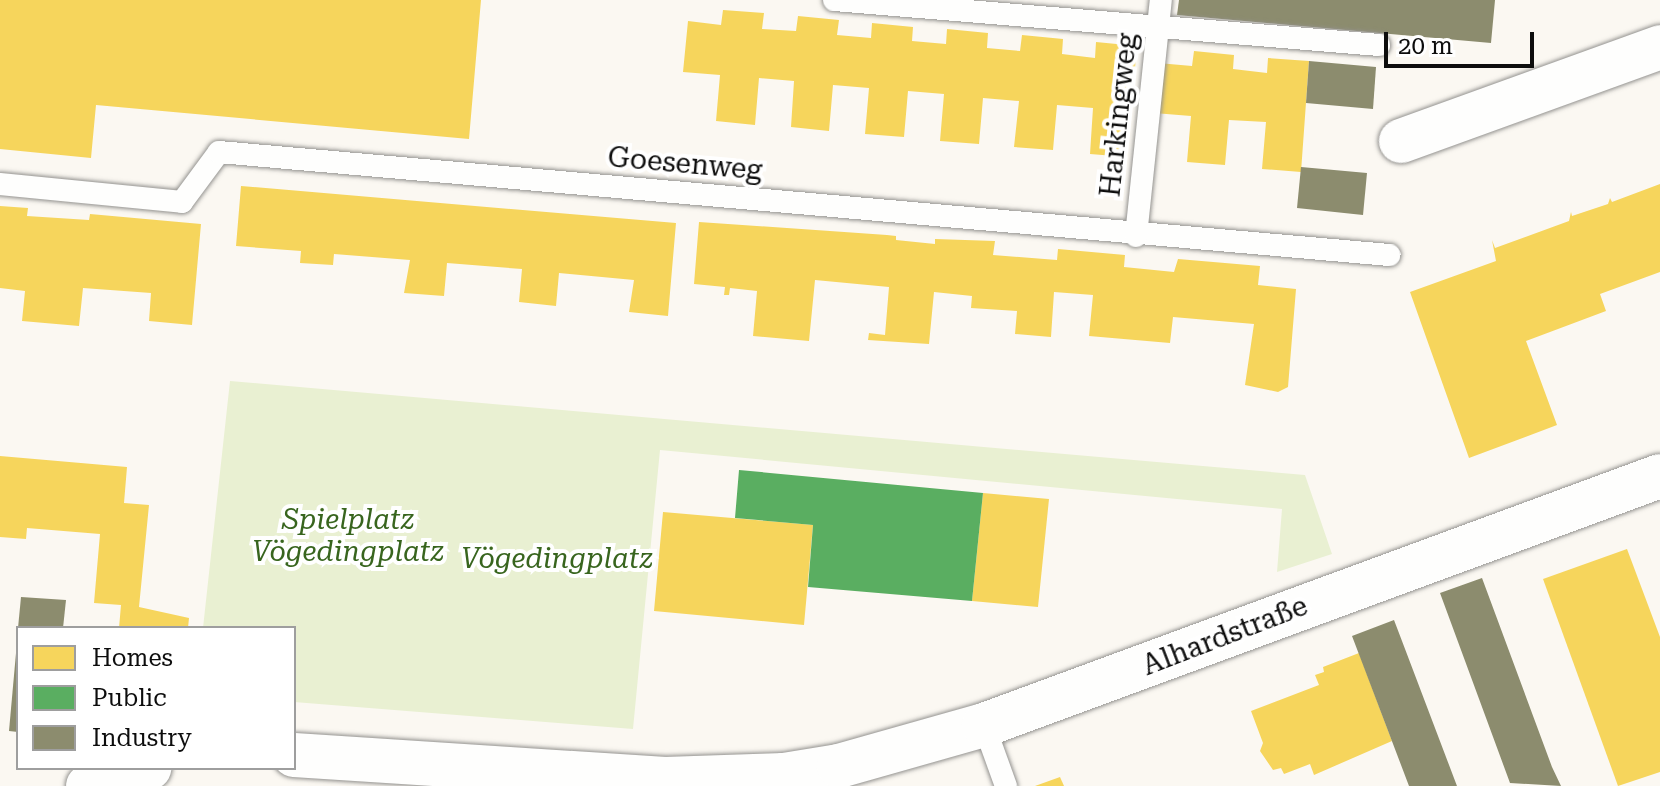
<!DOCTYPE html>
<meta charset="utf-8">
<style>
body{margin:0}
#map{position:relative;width:1660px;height:786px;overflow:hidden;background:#fbf8f2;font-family:"Roboto Serif",serif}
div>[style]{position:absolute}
.green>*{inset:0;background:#e9f0d2}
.homes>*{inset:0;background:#f6d55c}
.public>*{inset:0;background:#5aae61}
.industry>*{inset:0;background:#8c8c6e}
.roads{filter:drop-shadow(0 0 2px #949390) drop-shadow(0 0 2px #949390)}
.service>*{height:22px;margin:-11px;padding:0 11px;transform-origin:11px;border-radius:11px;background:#fefefd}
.minor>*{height:44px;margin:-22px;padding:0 22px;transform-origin:22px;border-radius:22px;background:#fefefd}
span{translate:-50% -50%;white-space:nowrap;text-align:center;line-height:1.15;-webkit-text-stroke:8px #fff;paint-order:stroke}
.street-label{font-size:28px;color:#0d0d0d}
.park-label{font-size:28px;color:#38651e;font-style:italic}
.legend{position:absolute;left:16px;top:626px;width:280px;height:144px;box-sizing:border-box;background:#fff;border:2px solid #9e9e9e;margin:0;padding:10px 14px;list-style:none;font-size:24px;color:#0d0d0d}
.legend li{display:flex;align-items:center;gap:16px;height:40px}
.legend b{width:40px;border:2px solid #9e9e9e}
.scale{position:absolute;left:1384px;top:32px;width:150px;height:36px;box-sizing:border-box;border:4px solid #0d0d0d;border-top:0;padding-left:10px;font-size:24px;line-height:28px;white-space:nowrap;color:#0d0d0d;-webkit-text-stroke:6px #fff;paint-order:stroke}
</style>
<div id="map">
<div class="green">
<i style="clip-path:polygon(230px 381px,1305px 475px,1332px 554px,1277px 572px,1282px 509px,660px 450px,633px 729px,294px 702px,294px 628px,203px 628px)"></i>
</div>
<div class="homes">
<i style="clip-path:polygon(0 0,481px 0,469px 139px,96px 105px,91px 158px,0 149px)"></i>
<i style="clip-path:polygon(723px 10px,764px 13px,762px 29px,796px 31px,798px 16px,839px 20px,837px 35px,871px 38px,872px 23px,913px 27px,912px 41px,946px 44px,947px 29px,988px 33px,987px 48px,1020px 51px,1022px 35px,1063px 39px,1062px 54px,1095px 58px,1096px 42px,1137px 46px,1127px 157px,1090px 154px,1093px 108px,1057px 105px,1053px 150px,1014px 147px,1019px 101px,983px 98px,979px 144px,940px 141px,944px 94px,908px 91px,904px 137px,865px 134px,869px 88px,833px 85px,829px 131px,791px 127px,794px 81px,759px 78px,755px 125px,716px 121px,720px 75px,683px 72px,688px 21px,721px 25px)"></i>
<i style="clip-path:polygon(1194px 51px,1234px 55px,1233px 69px,1267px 73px,1268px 58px,1309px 61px,1301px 172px,1262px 169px,1266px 122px,1229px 120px,1225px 165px,1187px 162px,1191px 116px,1154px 113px,1158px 63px,1192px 66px)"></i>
<i style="clip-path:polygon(1660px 184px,1660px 272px,1600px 294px,1606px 311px,1526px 341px,1557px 425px,1469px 458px,1410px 292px,1496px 261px,1492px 240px,1495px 248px,1569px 221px,1571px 212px,1572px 216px,1608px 204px,1610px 198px,1612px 202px)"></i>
<i style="clip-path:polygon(241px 186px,676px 223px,668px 316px,629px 312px,634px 280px,559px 273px,556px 306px,519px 302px,522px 269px,447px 263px,444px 296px,404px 293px,410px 260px,334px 254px,333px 265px,300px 263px,301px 251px,236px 246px)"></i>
<i style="clip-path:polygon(0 206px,28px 208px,27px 216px,89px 220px,90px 214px,201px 224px,192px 325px,149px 321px,151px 293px,83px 288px,79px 326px,22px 321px,25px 291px,0 288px)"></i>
<i style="clip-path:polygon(699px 222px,887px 235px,896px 236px,896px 240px,935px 244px,935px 239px,995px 241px,993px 255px,1057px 260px,1058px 249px,1125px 255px,1124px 267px,1174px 272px,1178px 259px,1260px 266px,1258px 285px,1296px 289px,1288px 387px,1278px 392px,1245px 385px,1254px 324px,1173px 317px,1170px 343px,1089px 336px,1093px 295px,1054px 292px,1051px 337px,1015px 334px,1017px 311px,971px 308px,972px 296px,934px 292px,929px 344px,868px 340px,869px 333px,885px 335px,889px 287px,815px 280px,809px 341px,753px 336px,757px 291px,730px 288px,729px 295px,724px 295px,725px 287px,694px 284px)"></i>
<i style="clip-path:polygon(0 456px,127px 467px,124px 503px,149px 505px,139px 607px,189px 618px,188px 628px,119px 628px,121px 605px,94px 603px,100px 534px,27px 528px,26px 539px,0 537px)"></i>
<i style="clip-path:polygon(983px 493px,1049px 499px,1038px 607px,972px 601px)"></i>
<i style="clip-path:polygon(663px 512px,813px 525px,804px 625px,654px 611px)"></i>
<i style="clip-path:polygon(1627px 549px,1660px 637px,1660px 772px,1618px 786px,1543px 579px)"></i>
<i style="clip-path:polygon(1359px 653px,1392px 741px,1314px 775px,1310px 764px,1284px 774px,1281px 768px,1273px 770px,1260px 751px,1263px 743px,1251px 711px,1319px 685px,1315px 675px,1324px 672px,1323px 667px)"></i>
<i style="clip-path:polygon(1060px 777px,1064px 786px,1035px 786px)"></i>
</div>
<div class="public">
<i style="clip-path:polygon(739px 470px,983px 493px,972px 601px,808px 587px,813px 525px,735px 518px)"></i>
</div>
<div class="industry">
<i style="clip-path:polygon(1179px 0,1495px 0,1491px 43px,1177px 15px)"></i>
<i style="clip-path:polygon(1309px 61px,1376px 67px,1373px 109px,1306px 103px)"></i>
<i style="clip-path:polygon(1301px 167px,1367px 173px,1363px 215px,1297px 208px)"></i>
<i style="clip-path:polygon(1482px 578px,1552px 767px,1561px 786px,1510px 783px,1440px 593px)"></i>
<i style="clip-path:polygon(21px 597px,66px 600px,63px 628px,18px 628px)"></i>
<i style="clip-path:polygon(1394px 620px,1402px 641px,1457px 786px,1409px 786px,1360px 657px,1352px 636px)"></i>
<i style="clip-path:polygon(16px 653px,18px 653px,18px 732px,9px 731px)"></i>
</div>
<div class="roads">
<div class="service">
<i style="left:834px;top:0;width:547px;rotate:4.72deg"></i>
<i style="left:0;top:184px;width:183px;rotate:5.6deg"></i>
<i style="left:182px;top:202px;width:62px;rotate:-53.5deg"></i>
<i style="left:219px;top:152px;width:1175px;rotate:5.03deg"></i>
<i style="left:1136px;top:236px;width:237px;rotate:-84deg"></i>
<i style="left:984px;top:725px;width:65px;rotate:70.2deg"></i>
</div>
<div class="minor">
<i style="left:1401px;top:141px;width:276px;rotate:-19.9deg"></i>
<i style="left:294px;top:755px;width:372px;rotate:3.7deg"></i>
<i style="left:665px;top:779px;width:119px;rotate:-1.9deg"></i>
<i style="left:784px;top:775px;width:11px;rotate:80deg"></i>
<i style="left:784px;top:775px;width:56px;rotate:-9.3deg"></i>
<i style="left:839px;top:766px;width:151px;rotate:-15.8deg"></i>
<i style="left:984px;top:725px;width:720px;rotate:-20.22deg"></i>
<i style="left:88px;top:786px;width:64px;rotate:-16.4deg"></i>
</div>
</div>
<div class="street-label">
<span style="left:1119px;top:115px;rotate:-84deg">Harkingweg</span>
<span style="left:685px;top:164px;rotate:5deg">Goesenweg</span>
<span style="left:1225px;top:636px;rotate:-21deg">Alhardstraße</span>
</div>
<div class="park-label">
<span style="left:348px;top:536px">Spielplatz<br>Vögedingplatz</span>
<span style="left:557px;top:559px">Vögedingplatz</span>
</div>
<ul class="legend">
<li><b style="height:22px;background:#f6d55c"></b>Homes</li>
<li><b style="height:22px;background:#5aae61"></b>Public</li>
<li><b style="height:22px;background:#8c8c6e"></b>Industry</li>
</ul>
<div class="scale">20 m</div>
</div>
